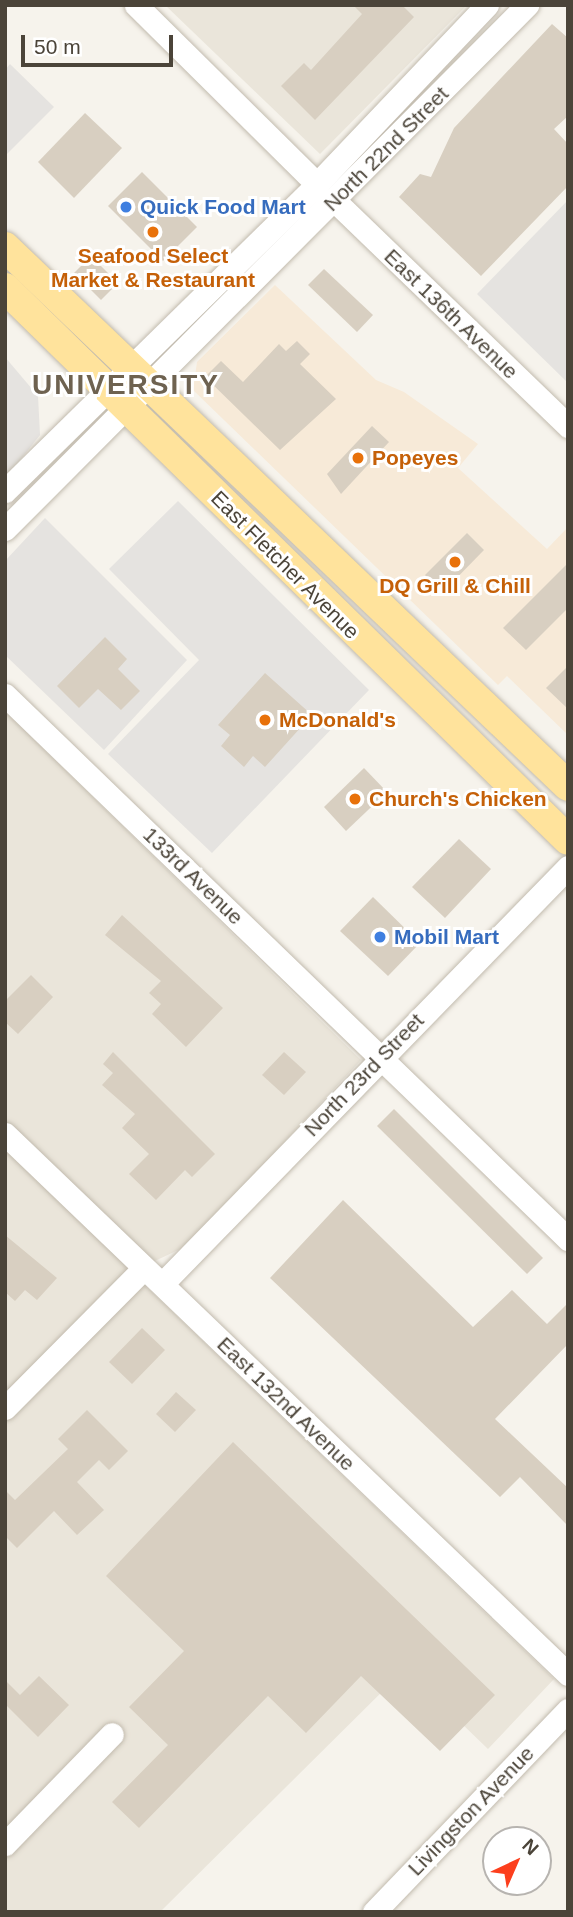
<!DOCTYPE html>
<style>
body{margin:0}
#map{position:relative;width:573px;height:1917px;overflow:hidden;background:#f6f3ec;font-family:Arial,sans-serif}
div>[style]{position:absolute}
.residential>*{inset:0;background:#eae5da}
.commercial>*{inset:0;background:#f7ead8}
.parking>*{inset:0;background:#e5e3e0}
.building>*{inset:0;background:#d8cfc1}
.roads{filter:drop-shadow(0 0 2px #c2bbae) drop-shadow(0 0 2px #c2bbae)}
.minor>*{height:23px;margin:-11.5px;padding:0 11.5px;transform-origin:11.5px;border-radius:11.5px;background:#fff}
.major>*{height:30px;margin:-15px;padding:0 15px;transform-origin:15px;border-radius:15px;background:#ffe39c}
.dots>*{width:19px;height:19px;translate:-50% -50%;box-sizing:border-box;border:4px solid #fff;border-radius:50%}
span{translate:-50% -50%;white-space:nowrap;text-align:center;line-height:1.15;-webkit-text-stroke:6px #fff;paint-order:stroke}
.street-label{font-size:21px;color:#4b4439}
.shop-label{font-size:21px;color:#366cbe;font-weight:700}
.left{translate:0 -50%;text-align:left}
.food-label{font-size:21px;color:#c56008;font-weight:700}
.district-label{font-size:28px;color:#6e6250;font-weight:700;letter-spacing:2px}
.frame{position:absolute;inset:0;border:7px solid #4b4439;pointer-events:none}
.north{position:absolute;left:482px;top:1826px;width:70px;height:70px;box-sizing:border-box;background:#fff;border:2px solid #b7b4b0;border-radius:50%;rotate:44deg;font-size:19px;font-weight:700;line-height:28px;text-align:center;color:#4b4439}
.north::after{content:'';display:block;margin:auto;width:24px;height:32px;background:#fc3f1d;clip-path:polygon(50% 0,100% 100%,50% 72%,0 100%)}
.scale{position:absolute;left:21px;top:35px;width:152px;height:32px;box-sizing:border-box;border:4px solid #4b4439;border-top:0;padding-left:9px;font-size:21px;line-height:24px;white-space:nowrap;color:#4b4439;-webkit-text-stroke:5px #fff;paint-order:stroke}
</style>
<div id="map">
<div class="residential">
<i style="clip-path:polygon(165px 5px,467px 5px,320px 154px)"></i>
<i style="clip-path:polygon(5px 711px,361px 1060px,187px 1246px,131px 1272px,554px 1679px,488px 1749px,405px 1669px,160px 1912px,5px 1912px)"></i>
</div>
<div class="commercial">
<i style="clip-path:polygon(275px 285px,376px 380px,404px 392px,478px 444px,458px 468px,547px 549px,568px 527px,568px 735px,507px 676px,498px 685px,193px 390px,197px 362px)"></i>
</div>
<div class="parking">
<i style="clip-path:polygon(10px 64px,54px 107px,5px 156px,5px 70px)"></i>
<i style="clip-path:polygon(568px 200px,568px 383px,477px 294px)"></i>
<i style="clip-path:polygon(5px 357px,38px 396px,40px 435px,5px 479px)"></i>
<i style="clip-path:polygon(178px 501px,369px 690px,212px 853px,108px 754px,199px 660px,109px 569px)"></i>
<i style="clip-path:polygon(45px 518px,187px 660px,104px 750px,5px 655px,5px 561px)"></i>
</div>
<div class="building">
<i style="clip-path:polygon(353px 5px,402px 5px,414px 17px,315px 120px,281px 86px,304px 63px,311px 70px,362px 14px)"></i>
<i style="clip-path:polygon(552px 24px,568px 38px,568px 116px,554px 129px,568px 144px,568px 186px,481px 276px,399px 197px,420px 174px,431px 177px,454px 128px)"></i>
<i style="clip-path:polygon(85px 113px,122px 148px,74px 198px,38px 162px)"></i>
<i style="clip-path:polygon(142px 172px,197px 227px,163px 261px,108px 206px)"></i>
<i style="clip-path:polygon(91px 256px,118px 283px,101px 300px,74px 273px)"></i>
<i style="clip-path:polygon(324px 269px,373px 315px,357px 332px,308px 285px)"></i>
<i style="clip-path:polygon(297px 341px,310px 354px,300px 364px,336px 399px,280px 450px,205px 377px,221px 361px,243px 382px,279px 344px,286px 351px)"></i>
<i style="clip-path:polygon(372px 426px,389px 442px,341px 494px,327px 474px)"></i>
<i style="clip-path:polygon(467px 533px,484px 550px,442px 593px,425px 575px)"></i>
<i style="clip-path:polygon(568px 563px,568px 608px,526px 650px,503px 628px)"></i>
<i style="clip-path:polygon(105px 637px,127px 659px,118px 669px,140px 691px,121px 710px,98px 689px,79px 708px,57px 686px)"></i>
<i style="clip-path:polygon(568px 666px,568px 709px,546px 688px)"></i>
<i style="clip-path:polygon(265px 673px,312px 715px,265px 767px,253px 756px,244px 767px,221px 746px,230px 735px,218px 725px)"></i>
<i style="clip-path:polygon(364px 768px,387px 792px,346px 831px,324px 807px)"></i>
<i style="clip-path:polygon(459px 839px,491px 869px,445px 918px,412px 887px)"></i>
<i style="clip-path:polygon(373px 897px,420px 943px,388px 976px,340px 931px)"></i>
<i style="clip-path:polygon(122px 915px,223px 1008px,186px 1047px,152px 1014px,161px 1004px,149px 993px,161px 981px,105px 935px)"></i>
<i style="clip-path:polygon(31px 975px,53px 997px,18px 1034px,5px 1022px,5px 1001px)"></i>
<i style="clip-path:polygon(113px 1052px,215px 1154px,192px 1177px,185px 1170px,156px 1200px,129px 1174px,149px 1154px,122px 1128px,135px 1114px,102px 1085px,113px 1073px,103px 1064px)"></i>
<i style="clip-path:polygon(284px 1052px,306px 1072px,284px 1095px,262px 1075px)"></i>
<i style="clip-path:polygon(394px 1109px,543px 1258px,527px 1274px,377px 1126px)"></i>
<i style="clip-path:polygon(343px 1200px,473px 1327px,512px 1290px,547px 1324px,568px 1303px,568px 1344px,495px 1419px,568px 1488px,568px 1526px,520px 1477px,500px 1497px,270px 1278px)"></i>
<i style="clip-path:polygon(5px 1235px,57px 1278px,37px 1300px,25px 1290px,15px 1301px,5px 1292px)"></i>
<i style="clip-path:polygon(142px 1328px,165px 1350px,132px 1384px,109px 1362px)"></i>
<i style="clip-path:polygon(176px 1392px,196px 1410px,175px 1432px,156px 1414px)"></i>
<i style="clip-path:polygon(87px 1410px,128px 1451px,109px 1470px,99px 1460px,77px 1482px,104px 1510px,77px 1535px,54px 1511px,17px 1548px,5px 1536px,5px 1490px,15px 1500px,68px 1449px,58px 1439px)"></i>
<i style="clip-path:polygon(233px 1442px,495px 1695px,440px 1751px,361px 1676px,306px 1733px,268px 1696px,139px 1828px,112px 1802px,168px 1745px,129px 1707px,184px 1651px,106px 1576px)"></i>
<i style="clip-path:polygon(39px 1676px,69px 1705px,38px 1737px,5px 1704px,5px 1680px,20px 1695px)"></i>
</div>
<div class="roads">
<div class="minor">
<i style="left:136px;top:5px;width:255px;rotate:44.7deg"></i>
<i style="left:335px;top:201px;width:324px;rotate:44deg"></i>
<i style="left:5px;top:491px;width:438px;rotate:-44.5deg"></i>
<i style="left:317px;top:184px;width:247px;rotate:-46.5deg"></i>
<i style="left:5px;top:529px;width:740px;rotate:-45.11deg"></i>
<i style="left:5px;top:695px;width:783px;rotate:44.02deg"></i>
<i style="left:5px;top:1134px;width:780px;rotate:43.81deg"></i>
<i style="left:162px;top:1284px;width:582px;rotate:-45.77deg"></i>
<i style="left:5px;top:1408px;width:197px;rotate:-45.2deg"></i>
<i style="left:5px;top:1844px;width:153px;rotate:-45.8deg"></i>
<i style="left:374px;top:1912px;width:280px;rotate:-46.2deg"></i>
</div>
<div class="major">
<i style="left:5px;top:247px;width:779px;rotate:43.75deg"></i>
<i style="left:5px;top:288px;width:788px;rotate:44.43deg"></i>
</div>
</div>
<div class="dots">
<i style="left:126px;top:207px;background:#3f7fe0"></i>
<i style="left:153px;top:232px;background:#e8710a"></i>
<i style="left:358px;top:458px;background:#e8710a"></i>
<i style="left:455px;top:562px;background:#e8710a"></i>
<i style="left:265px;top:720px;background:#e8710a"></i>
<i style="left:355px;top:799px;background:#e8710a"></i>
<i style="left:380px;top:937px;background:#3f7fe0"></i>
</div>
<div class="street-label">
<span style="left:386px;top:149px;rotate:-45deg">North 22nd Street</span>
<span style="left:451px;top:314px;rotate:44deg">East 136th Avenue</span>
<span style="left:285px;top:565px;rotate:45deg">East Fletcher Avenue</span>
<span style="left:193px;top:876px;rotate:44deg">133rd Avenue</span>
<span style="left:364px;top:1075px;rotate:-46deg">North 23rd Street</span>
<span style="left:286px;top:1404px;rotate:44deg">East 132nd Avenue</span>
<span style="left:471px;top:1811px;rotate:-46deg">Livingston Avenue</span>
</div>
<div class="shop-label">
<span class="left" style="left:140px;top:207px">Quick Food Mart</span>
<span class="left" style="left:394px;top:937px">Mobil Mart</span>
</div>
<div class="food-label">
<span style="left:153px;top:268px">Seafood Select<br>Market &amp; Restaurant</span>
<span class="left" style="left:372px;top:458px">Popeyes</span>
<span style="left:455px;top:586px">DQ Grill &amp; Chill</span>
<span class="left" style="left:279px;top:720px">McDonald's</span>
<span class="left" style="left:369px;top:799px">Church's Chicken</span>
</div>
<div class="district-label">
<span style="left:126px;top:385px">UNIVERSITY</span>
</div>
<div class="frame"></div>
<div class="north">N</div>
<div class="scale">50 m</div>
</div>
